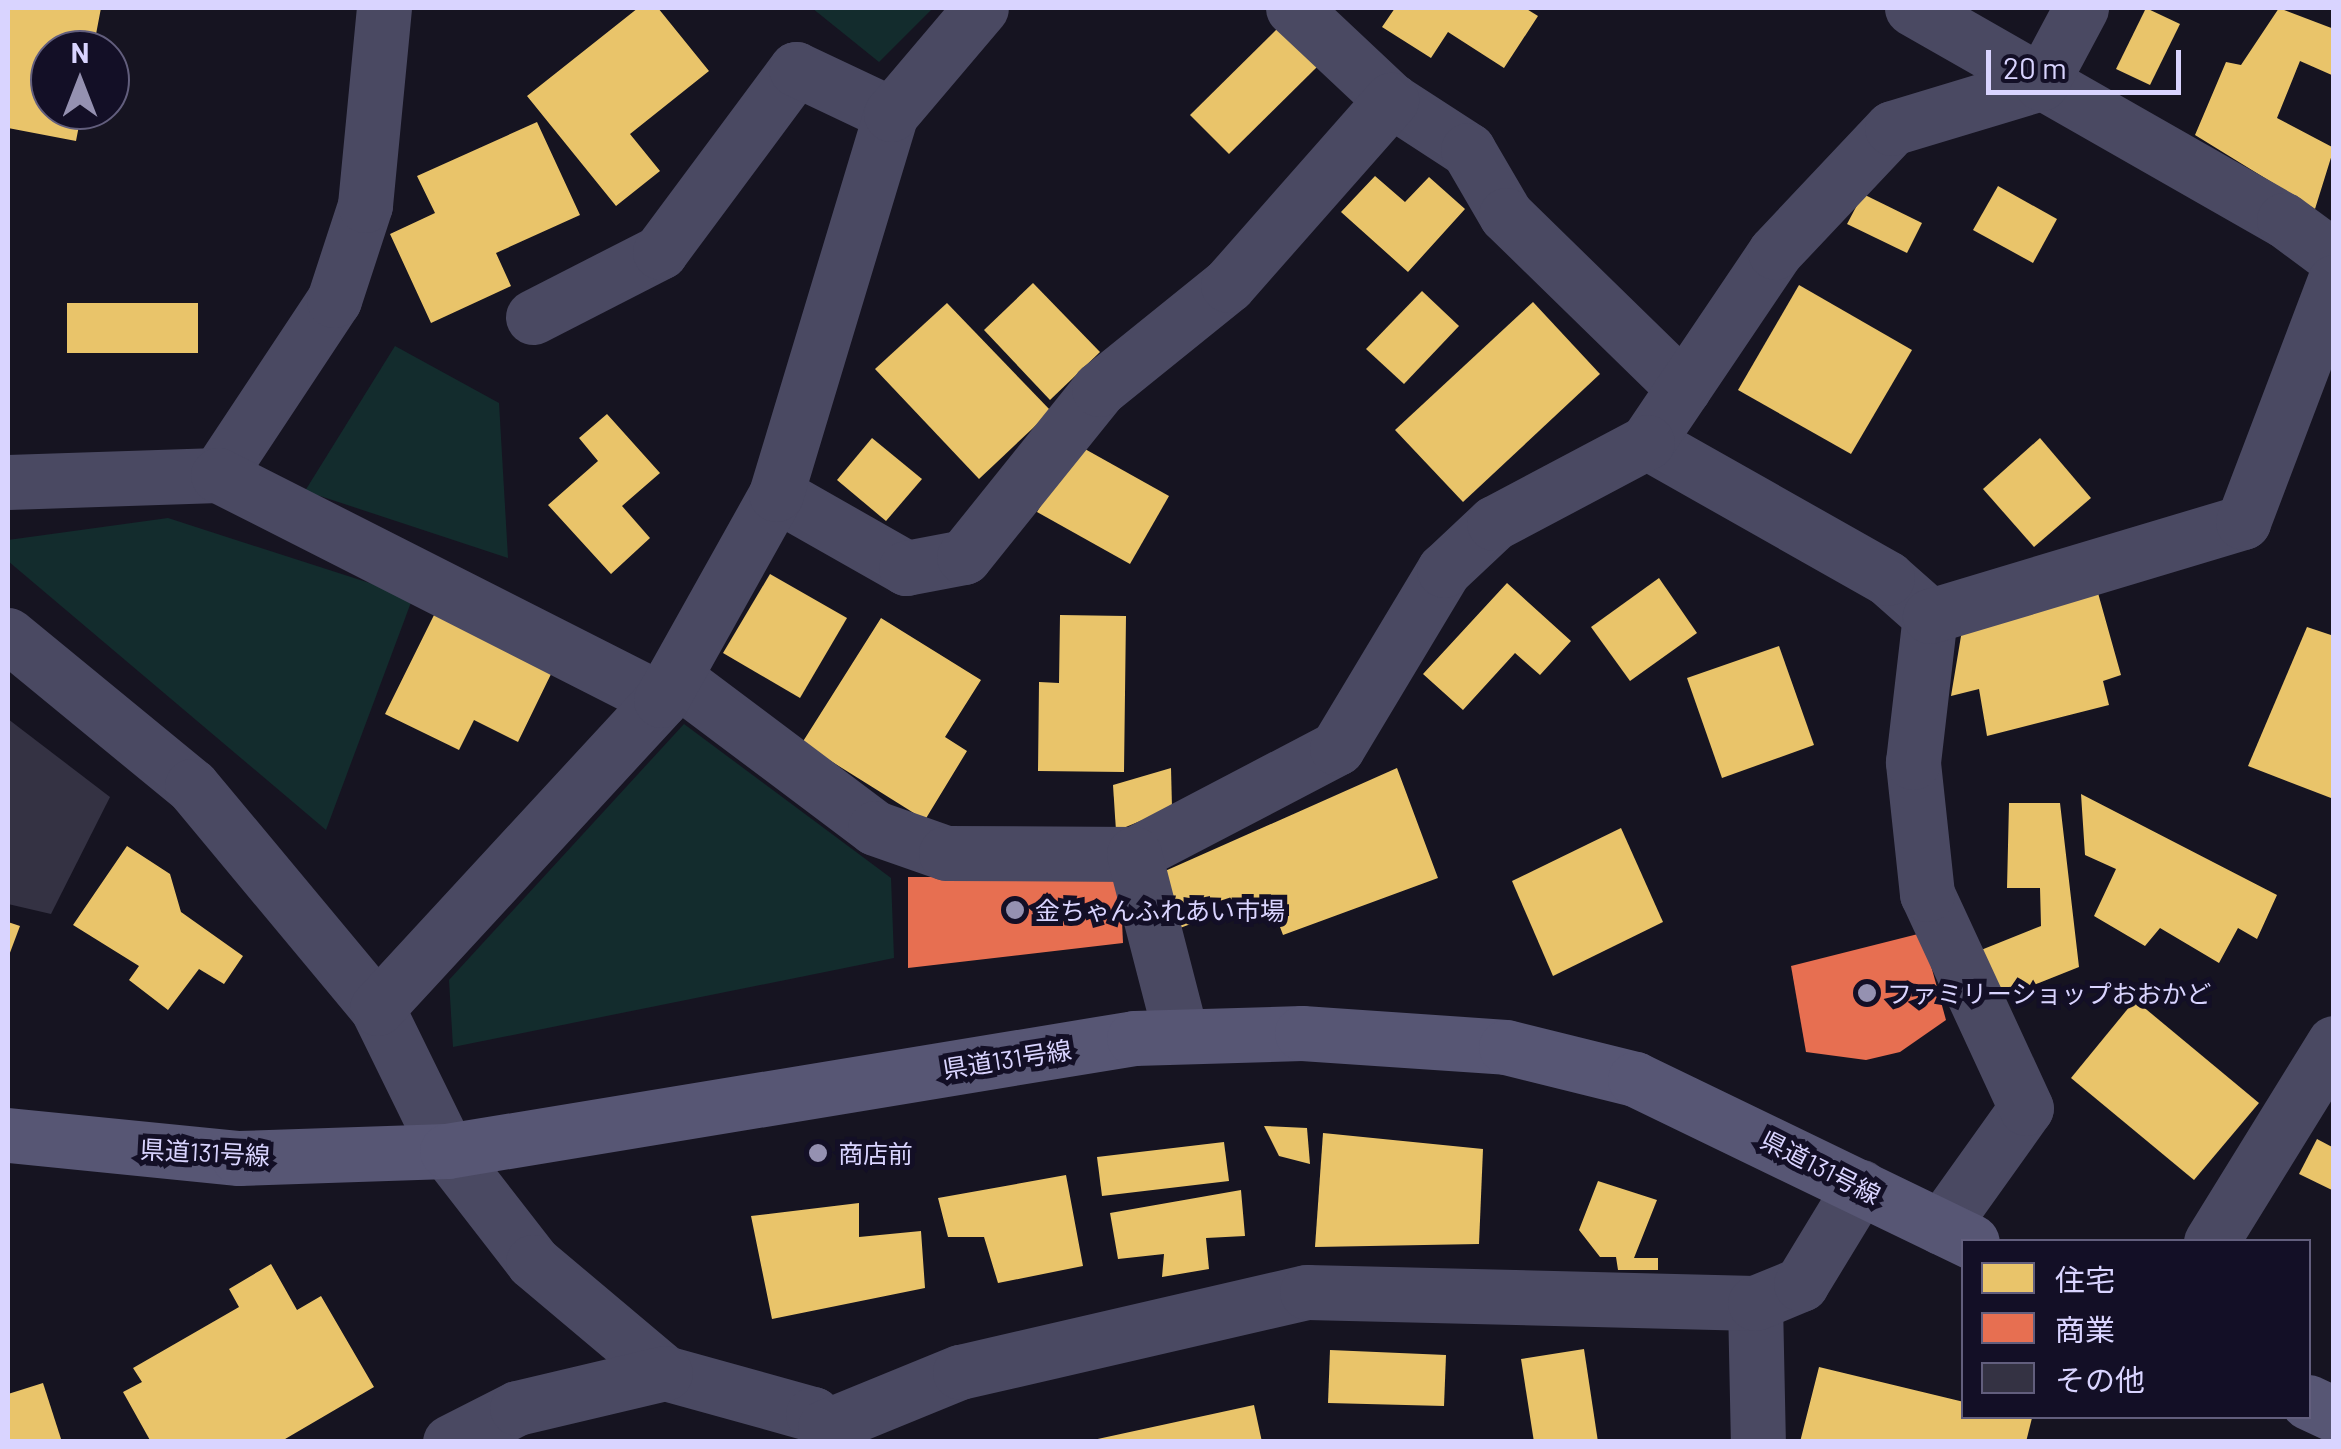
<!DOCTYPE html>
<meta charset="utf-8">
<style>
body{margin:0}
#map{position:relative;width:2341px;height:1449px;overflow:hidden;background:#161421;font-family:Barlow,"Noto Sans JP",sans-serif}
div>[style]{position:absolute}
.green>*{inset:0;background:#132c2d}
.homes>*{inset:0;background:#e9c46a}
.shops>*{inset:0;background:#e76f51}
.building>*{inset:0;background:#343243}
.minor>*{height:55px;margin:-27.5px;padding:0 27.5px;transform-origin:27.5px;border-radius:27.5px;background:#4a4962}
.secondary>*{height:55px;margin:-27.5px;padding:0 27.5px;transform-origin:27.5px;border-radius:27.5px;background:#575674}
.dots>*{width:28px;height:28px;translate:-50% -50%;box-sizing:border-box;border:5px solid #130f26;border-radius:50%}
span{translate:-50% -50%;white-space:nowrap;text-align:center;line-height:1.15;-webkit-text-stroke:10px #130f26;paint-order:stroke}
.poi-label{font-size:25px;color:#d9d4ff}
.left{translate:0 -50%;text-align:left}
.street-label{font-size:25px;color:#d9d4ff}
.frame{position:absolute;inset:0;border:10px solid #d9d4ff;pointer-events:none}
.legend{position:absolute;left:1961px;top:1239px;width:350px;height:180px;box-sizing:border-box;background:#130f26;border:2px solid #625e7d;margin:0;padding:12px 18px;list-style:none;font-size:30px;color:#d9d4ff}
.legend li{display:flex;align-items:center;gap:20px;height:50px}
.legend b{width:50px;border:2px solid #625e7d}
.north{position:absolute;left:30px;top:30px;width:100px;height:100px;box-sizing:border-box;background:#130f26;border:2px solid #625e7d;border-radius:50%;rotate:0deg;font-size:28px;font-weight:700;line-height:40px;text-align:center;color:#d9d4ff}
.north::after{content:'';display:block;margin:auto;width:35px;height:45px;background:#9591b1;clip-path:polygon(50% 0,100% 100%,50% 72%,0 100%)}
.scale{position:absolute;left:1986px;top:50px;width:195px;height:45px;box-sizing:border-box;border:5px solid #d9d4ff;border-top:0;padding-left:12px;font-size:30px;line-height:35px;white-space:nowrap;color:#d9d4ff;-webkit-text-stroke:8px #130f26;paint-order:stroke}
</style>
<div id="map">
<div class="green">
<i style="clip-path:polygon(812px 8px,933px 8px,879px 62px)"></i>
<i style="clip-path:polygon(395px 346px,499px 403px,508px 558px,305px 491px)"></i>
<i style="clip-path:polygon(168px 518px,413px 597px,326px 830px,8px 561px,8px 540px)"></i>
<i style="clip-path:polygon(684px 724px,891px 878px,894px 958px,453px 1047px,449px 980px)"></i>
</div>
<div class="homes">
<i style="clip-path:polygon(10px 8px,101px 8px,93px 50px,50px 50px,50px 110px,82px 110px,76px 141px,8px 128px)"></i>
<i style="clip-path:polygon(638px 8px,658px 8px,709px 71px,630px 134px,660px 171px,616px 206px,527px 96px)"></i>
<i style="clip-path:polygon(1395px 8px,1525px 8px,1538px 16px,1504px 68px,1448px 32px,1431px 58px,1382px 27px)"></i>
<i style="clip-path:polygon(2146px 8px,2180px 24px,2150px 85px,2116px 69px)"></i>
<i style="clip-path:polygon(2279px 8px,2334px 29px,2334px 76px,2300px 61px,2277px 118px,2334px 148px,2315px 209px,2195px 135px,2226px 62px,2241px 65px)"></i>
<i style="clip-path:polygon(1278px 28px,1317px 67px,1229px 154px,1190px 115px)"></i>
<i style="clip-path:polygon(537px 122px,580px 215px,496px 253px,511px 286px,431px 323px,390px 234px,435px 213px,417px 176px)"></i>
<i style="clip-path:polygon(1375px 176px,1405px 202px,1429px 177px,1465px 209px,1408px 272px,1341px 212px)"></i>
<i style="clip-path:polygon(1998px 186px,2057px 219px,2033px 263px,1973px 230px)"></i>
<i style="clip-path:polygon(1863px 194px,1922px 223px,1907px 253px,1847px 224px)"></i>
<i style="clip-path:polygon(1033px 283px,1100px 352px,1050px 400px,984px 330px)"></i>
<i style="clip-path:polygon(1799px 285px,1912px 350px,1851px 454px,1738px 390px)"></i>
<i style="clip-path:polygon(1422px 291px,1459px 326px,1404px 384px,1366px 349px)"></i>
<i style="clip-path:polygon(1533px 302px,1600px 374px,1463px 502px,1395px 430px)"></i>
<i style="clip-path:polygon(67px 303px,198px 303px,198px 353px,67px 353px)"></i>
<i style="clip-path:polygon(947px 303px,1051px 411px,979px 479px,875px 369px)"></i>
<i style="clip-path:polygon(607px 414px,660px 473px,622px 506px,650px 538px,611px 574px,548px 505px,598px 461px,579px 438px)"></i>
<i style="clip-path:polygon(872px 438px,922px 479px,886px 521px,837px 480px)"></i>
<i style="clip-path:polygon(2040px 438px,2091px 498px,2034px 547px,1983px 489px)"></i>
<i style="clip-path:polygon(1076px 444px,1169px 496px,1130px 564px,1037px 512px)"></i>
<i style="clip-path:polygon(770px 574px,847px 618px,800px 698px,723px 653px)"></i>
<i style="clip-path:polygon(1659px 578px,1697px 633px,1630px 681px,1591px 627px)"></i>
<i style="clip-path:polygon(1507px 583px,1571px 641px,1540px 675px,1515px 653px,1463px 710px,1423px 674px)"></i>
<i style="clip-path:polygon(2098px 593px,2121px 675px,2103px 681px,2109px 705px,1987px 736px,1979px 689px,1951px 696px,1962px 630px)"></i>
<i style="clip-path:polygon(435px 613px,553px 670px,518px 742px,474px 720px,459px 750px,385px 714px)"></i>
<i style="clip-path:polygon(1060px 615px,1126px 616px,1124px 772px,1038px 771px,1039px 682px,1059px 683px)"></i>
<i style="clip-path:polygon(881px 618px,981px 680px,945px 737px,967px 751px,925px 820px,802px 743px)"></i>
<i style="clip-path:polygon(2307px 627px,2334px 636px,2331px 798px,2248px 766px)"></i>
<i style="clip-path:polygon(1779px 646px,1814px 745px,1722px 778px,1687px 678px)"></i>
<i style="clip-path:polygon(1171px 768px,1172px 808px,1116px 831px,1113px 785px)"></i>
<i style="clip-path:polygon(1397px 768px,1438px 878px,1283px 935px,1268px 895px,1180px 928px,1165px 871px)"></i>
<i style="clip-path:polygon(2081px 794px,2277px 895px,2257px 939px,2238px 928px,2219px 963px,2160px 928px,2145px 946px,2094px 916px,2116px 869px,2085px 855px)"></i>
<i style="clip-path:polygon(2009px 803px,2060px 803px,2079px 967px,1999px 999px,1981px 950px,2041px 926px,2040px 888px,2007px 888px)"></i>
<i style="clip-path:polygon(1621px 828px,1663px 922px,1553px 976px,1512px 881px)"></i>
<i style="clip-path:polygon(127px 846px,170px 874px,181px 912px,243px 956px,224px 984px,199px 969px,168px 1010px,129px 980px,139px 966px,73px 925px)"></i>
<i style="clip-path:polygon(8px 922px,20px 926px,8px 958px)"></i>
<i style="clip-path:polygon(2135px 1000px,2259px 1103px,2194px 1180px,2071px 1078px)"></i>
<i style="clip-path:polygon(1264px 1126px,1307px 1128px,1310px 1164px,1279px 1156px)"></i>
<i style="clip-path:polygon(1323px 1133px,1483px 1149px,1479px 1244px,1315px 1247px)"></i>
<i style="clip-path:polygon(2317px 1139px,2334px 1148px,2334px 1191px,2299px 1174px)"></i>
<i style="clip-path:polygon(1224px 1142px,1229px 1181px,1102px 1196px,1097px 1157px)"></i>
<i style="clip-path:polygon(1066px 1175px,1083px 1266px,998px 1283px,984px 1237px,948px 1237px,938px 1198px)"></i>
<i style="clip-path:polygon(1598px 1181px,1657px 1200px,1634px 1258px,1658px 1258px,1658px 1270px,1618px 1270px,1616px 1257px,1600px 1257px,1579px 1230px)"></i>
<i style="clip-path:polygon(1241px 1190px,1245px 1236px,1206px 1238px,1209px 1269px,1162px 1277px,1164px 1254px,1118px 1259px,1110px 1213px)"></i>
<i style="clip-path:polygon(859px 1203px,859px 1237px,921px 1231px,925px 1288px,772px 1319px,751px 1216px)"></i>
<i style="clip-path:polygon(271px 1264px,297px 1310px,321px 1296px,374px 1387px,280px 1442px,151px 1442px,123px 1392px,142px 1382px,133px 1368px,239px 1307px,229px 1289px)"></i>
<i style="clip-path:polygon(1584px 1349px,1598px 1442px,1534px 1442px,1521px 1359px)"></i>
<i style="clip-path:polygon(1330px 1350px,1446px 1355px,1444px 1406px,1328px 1403px)"></i>
<i style="clip-path:polygon(1819px 1367px,1964px 1402px,1964px 1416px,2032px 1418px,2026px 1442px,1800px 1442px)"></i>
<i style="clip-path:polygon(43px 1383px,62px 1442px,8px 1442px,8px 1394px)"></i>
<i style="clip-path:polygon(1254px 1405px,1262px 1442px,1093px 1442px,1093px 1440px)"></i>
</div>
<div class="shops">
<i style="clip-path:polygon(908px 877px,1120px 877px,1123px 943px,908px 968px)"></i>
<i style="clip-path:polygon(1922px 933px,1946px 1020px,1900px 1052px,1866px 1060px,1806px 1052px,1791px 966px)"></i>
</div>
<div class="building">
<i style="clip-path:polygon(8px 719px,110px 797px,51px 914px,8px 904px)"></i>
</div>
<div class="minor">
<i style="left:1293px;top:8px;width:134px;rotate:43.2deg"></i>
<i style="left:1391px;top:100px;width:92px;rotate:33deg"></i>
<i style="left:1468px;top:150px;width:75px;rotate:59.7deg"></i>
<i style="left:1506px;top:215px;width:248px;rotate:44.3deg"></i>
<i style="left:1912px;top:8px;width:428px;rotate:29.7deg"></i>
<i style="left:2284px;top:220px;width:62px;rotate:36.5deg"></i>
<i style="left:533px;top:317px;width:143px;rotate:-27.1deg"></i>
<i style="left:660px;top:252px;width:228px;rotate:-53.4deg"></i>
<i style="left:796px;top:69px;width:105px;rotate:25.3deg"></i>
<i style="left:218px;top:475px;width:210px;rotate:-56.5deg"></i>
<i style="left:334px;top:300px;width:100px;rotate:-71.9deg"></i>
<i style="left:365px;top:205px;width:198px;rotate:-84.5deg"></i>
<i style="left:8px;top:482px;width:210px;rotate:-1.9deg"></i>
<i style="left:218px;top:475px;width:497px;rotate:26.9deg"></i>
<i style="left:776px;top:494px;width:150px;rotate:29.6deg"></i>
<i style="left:906px;top:568px;width:59px;rotate:-10.7deg"></i>
<i style="left:964px;top:557px;width:216px;rotate:-51.2deg"></i>
<i style="left:1099px;top:389px;width:166px;rotate:-38.9deg"></i>
<i style="left:1228px;top:285px;width:247px;rotate:-48.6deg"></i>
<i style="left:1930px;top:616px;width:57px;rotate:-138.5deg"></i>
<i style="left:1887px;top:578px;width:276px;rotate:-150.5deg"></i>
<i style="left:1647px;top:442px;width:229px;rotate:-56deg"></i>
<i style="left:1775px;top:252px;width:170px;rotate:-46.7deg"></i>
<i style="left:1892px;top:128px;width:156px;rotate:-16.8deg"></i>
<i style="left:2041px;top:83px;width:85px;rotate:-61.9deg"></i>
<i style="left:8px;top:635px;width:238px;rotate:39.4deg"></i>
<i style="left:192px;top:786px;width:289px;rotate:50.2deg"></i>
<i style="left:377px;top:1008px;width:159px;rotate:63.9deg"></i>
<i style="left:447px;top:1151px;width:140px;rotate:52.2deg"></i>
<i style="left:533px;top:1262px;width:172px;rotate:40.1deg"></i>
<i style="left:665px;top:1373px;width:154px;rotate:15.5deg"></i>
<i style="left:813px;top:1414px;width:38px;rotate:47deg"></i>
<i style="left:674px;top:677px;width:251px;rotate:36.9deg"></i>
<i style="left:875px;top:828px;width:75px;rotate:19.4deg"></i>
<i style="left:946px;top:853px;width:188px;rotate:0.3deg"></i>
<i style="left:1134px;top:854px;width:229px;rotate:-27.6deg"></i>
<i style="left:1337px;top:748px;width:208px;rotate:-59deg"></i>
<i style="left:1444px;top:570px;width:69px;rotate:-43.2deg"></i>
<i style="left:1494px;top:523px;width:173px;rotate:-27.9deg"></i>
<i style="left:1134px;top:854px;width:188px;rotate:75.5deg"></i>
<i style="left:377px;top:1008px;width:419px;rotate:-47.3deg"></i>
<i style="left:661px;top:700px;width:236px;rotate:-60.8deg"></i>
<i style="left:776px;top:494px;width:397px;rotate:-73.2deg"></i>
<i style="left:891px;top:114px;width:139px;rotate:-49.7deg"></i>
<i style="left:1941px;top:1227px;width:146px;rotate:-54.5deg"></i>
<i style="left:2026px;top:1108px;width:236px;rotate:-114.8deg"></i>
<i style="left:1927px;top:894px;width:133px;rotate:-96.1deg"></i>
<i style="left:1913px;top:762px;width:147px;rotate:-83.4deg"></i>
<i style="left:1930px;top:616px;width:327px;rotate:-16.7deg"></i>
<i style="left:2243px;top:522px;width:257px;rotate:-69.2deg"></i>
<i style="left:2211px;top:1242px;width:234px;rotate:-58.3deg"></i>
<i style="left:1755px;top:1303px;width:139px;rotate:88.8deg"></i>
<i style="left:825px;top:1427px;width:146px;rotate:-22.2deg"></i>
<i style="left:960px;top:1372px;width:356px;rotate:-13deg"></i>
<i style="left:1307px;top:1292px;width:448px;rotate:1.4deg"></i>
<i style="left:1755px;top:1303px;width:50px;rotate:-22.4deg"></i>
<i style="left:1801px;top:1284px;width:114px;rotate:-58.7deg"></i>
<i style="left:450px;top:1442px;width:75px;rotate:-26.9deg"></i>
<i style="left:517px;top:1408px;width:152px;rotate:-13.3deg"></i>
</div>
<div class="secondary">
<i style="left:8px;top:1135px;width:232px;rotate:5.7deg"></i>
<i style="left:239px;top:1158px;width:208px;rotate:-1.9deg"></i>
<i style="left:447px;top:1151px;width:696px;rotate:-9.34deg"></i>
<i style="left:1134px;top:1038px;width:168px;rotate:-1.7deg"></i>
<i style="left:1302px;top:1033px;width:204px;rotate:3.9deg"></i>
<i style="left:1506px;top:1047px;width:133px;rotate:13.9deg"></i>
<i style="left:1635px;top:1079px;width:374px;rotate:25.8deg"></i>
<i style="left:2308px;top:1402px;width:29px;rotate:25deg"></i>
</div>
<div class="dots">
<i style="left:1015px;top:910px;background:#9591b1"></i>
<i style="left:1867px;top:993px;background:#9591b1"></i>
<i style="left:818px;top:1153px;background:#9591b1"></i>
</div>
<div class="poi-label">
<span class="left" style="left:1035px;top:910px">金ちゃんふれあい市場</span>
<span class="left" style="left:1887px;top:993px">ファミリーショップおおかど</span>
<span class="left" style="left:838px;top:1153px">商店前</span>
</div>
<div class="street-label">
<span style="left:1007px;top:1059px;rotate:-9deg">県道131号線</span>
<span style="left:205px;top:1152px;rotate:3deg">県道131号線</span>
<span style="left:1821px;top:1167px;rotate:27deg">県道131号線</span>
</div>
<div class="frame"></div>
<ul class="legend">
<li><b style="height:28px;background:#e9c46a"></b>住宅</li>
<li><b style="height:28px;background:#e76f51"></b>商業</li>
<li><b style="height:28px;background:#343243"></b>その他</li>
</ul>
<div class="north">N</div>
<div class="scale">20 m</div>
</div>
